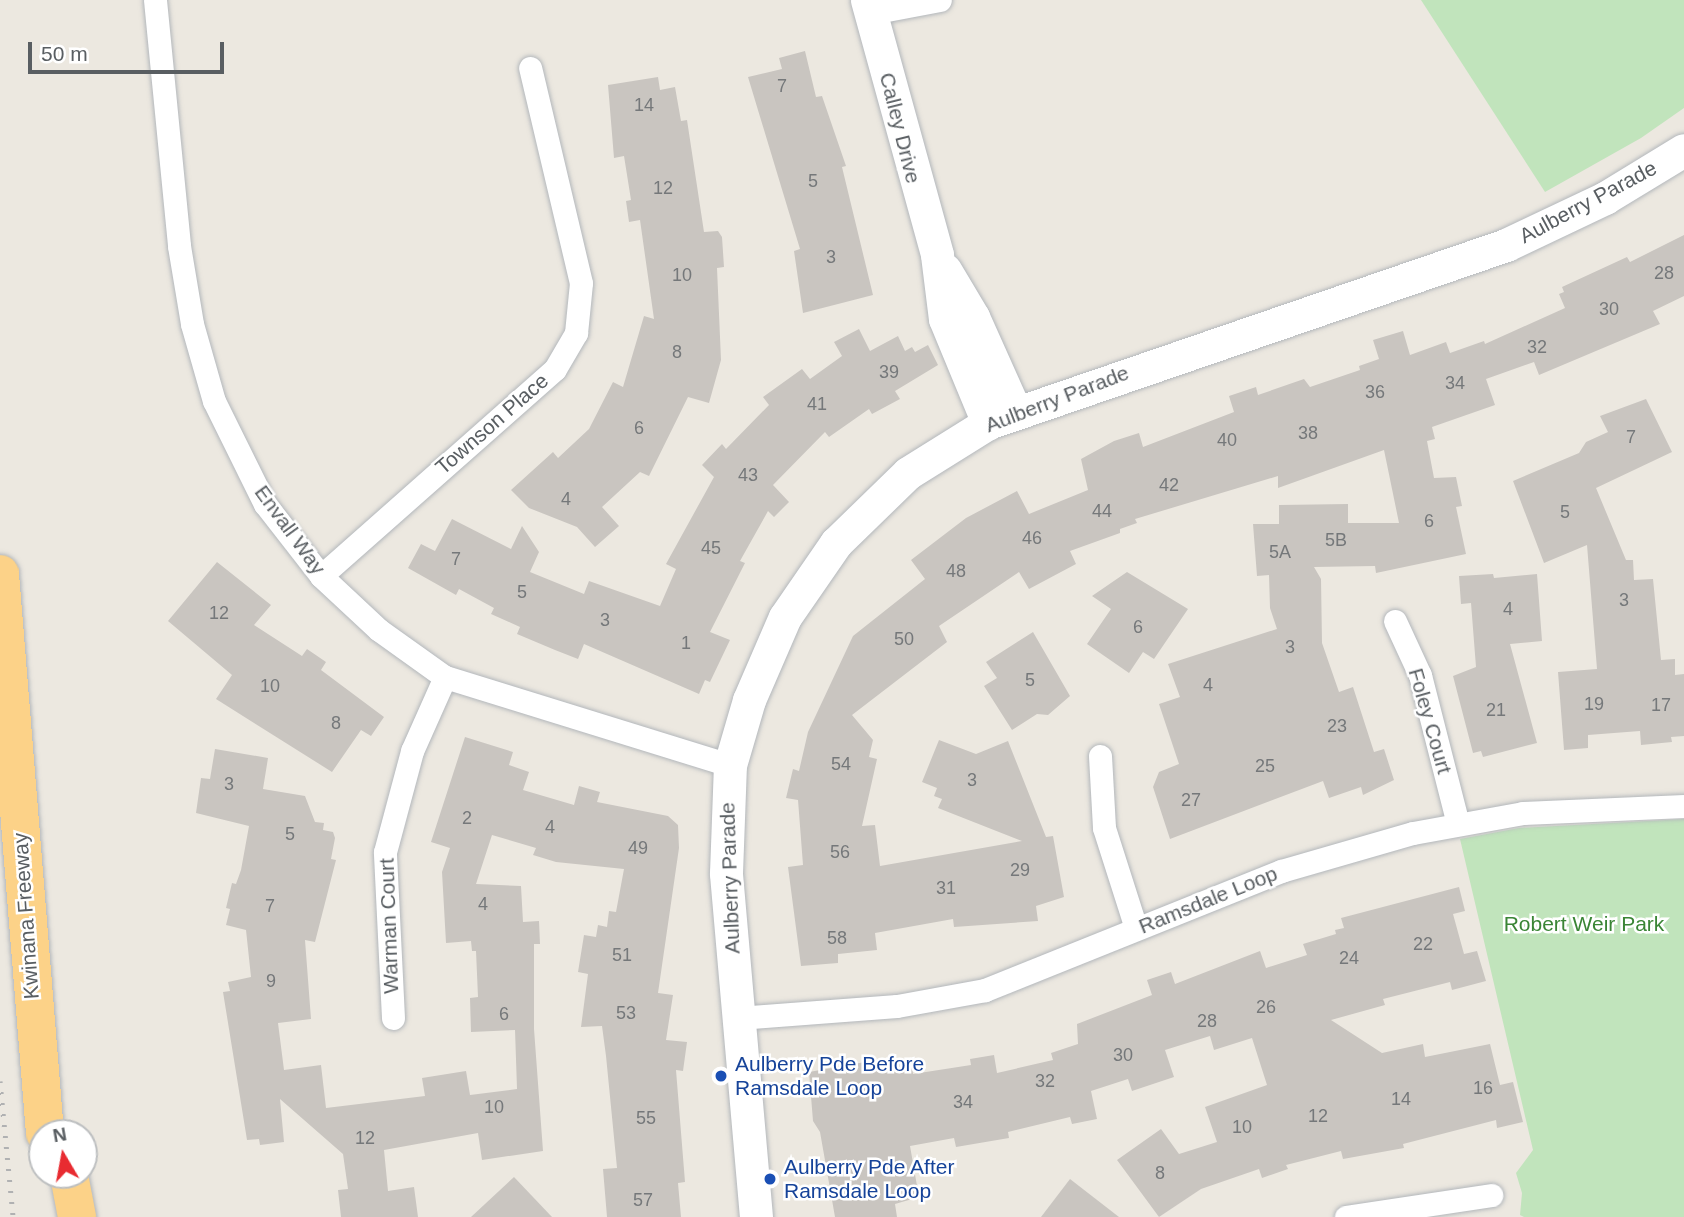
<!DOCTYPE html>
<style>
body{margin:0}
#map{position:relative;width:1684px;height:1217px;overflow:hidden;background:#ece8e0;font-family:Arial,sans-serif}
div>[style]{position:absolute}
.green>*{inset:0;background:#c1e4bc}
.building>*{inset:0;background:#c9c5c0}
.roads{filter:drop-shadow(0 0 2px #b3b7bb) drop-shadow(0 0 2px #b3b7bb)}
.minor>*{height:23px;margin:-11.5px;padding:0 11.5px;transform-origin:11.5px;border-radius:11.5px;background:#fff}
.secondary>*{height:33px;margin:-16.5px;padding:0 16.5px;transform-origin:16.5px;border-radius:16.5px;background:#fff}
.motorway>*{height:38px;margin:-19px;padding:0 19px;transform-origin:19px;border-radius:19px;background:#fcd288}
.rail>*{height:5px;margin-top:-2.5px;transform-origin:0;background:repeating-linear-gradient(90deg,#b0b1b2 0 2px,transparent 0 11px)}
.dots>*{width:19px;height:19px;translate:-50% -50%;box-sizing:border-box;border:4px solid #fff;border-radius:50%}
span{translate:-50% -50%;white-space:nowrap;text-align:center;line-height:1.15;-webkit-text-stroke:5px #fff;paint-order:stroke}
.number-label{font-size:18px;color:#75787a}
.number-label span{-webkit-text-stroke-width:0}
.street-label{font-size:21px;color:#595e62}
.park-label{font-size:21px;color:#3a8535}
.transit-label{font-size:21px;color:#164399}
.left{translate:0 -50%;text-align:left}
.north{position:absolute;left:28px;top:1119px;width:70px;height:70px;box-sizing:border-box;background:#fff;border:2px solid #bdbfc0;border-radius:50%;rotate:350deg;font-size:19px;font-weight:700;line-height:28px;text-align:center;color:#595e62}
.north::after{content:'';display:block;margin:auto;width:24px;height:32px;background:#e82b31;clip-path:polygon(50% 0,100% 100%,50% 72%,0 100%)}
.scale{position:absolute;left:28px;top:42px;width:196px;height:32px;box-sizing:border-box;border:4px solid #595e62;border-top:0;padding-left:9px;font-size:21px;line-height:24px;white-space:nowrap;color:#595e62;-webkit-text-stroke:5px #fff;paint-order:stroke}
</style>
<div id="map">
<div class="green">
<i style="clip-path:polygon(1421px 0,1684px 0,1684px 108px,1641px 138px,1545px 192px)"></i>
<i style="clip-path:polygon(1684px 819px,1684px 1217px,1524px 1217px,1520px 1215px,1522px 1193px,1516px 1173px,1533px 1150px,1460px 839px,1519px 828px)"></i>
</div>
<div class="building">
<i style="clip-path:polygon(805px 51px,816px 97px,822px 96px,846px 166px,842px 167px,873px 295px,803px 313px,794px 251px,800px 249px,748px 77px,782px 69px,779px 58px)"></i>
<i style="clip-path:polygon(658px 77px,660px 90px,675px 87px,681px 121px,687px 120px,704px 232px,718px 231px,722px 237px,724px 267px,717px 268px,721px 360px,709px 403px,688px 397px,649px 476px,640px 472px,602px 507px,619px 526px,595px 547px,577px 527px,529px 508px,511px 490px,553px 452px,558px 458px,589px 429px,613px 382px,623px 387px,644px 316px,654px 319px,640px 220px,629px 222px,626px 201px,631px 200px,624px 156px,614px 158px,608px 85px)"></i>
<i style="clip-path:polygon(1684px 235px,1684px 296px,1653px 311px,1660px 324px,1539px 375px,1534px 362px,1486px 379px,1495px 405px,1432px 427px,1435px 439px,1427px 441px,1434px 478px,1456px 477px,1462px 506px,1456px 507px,1466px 554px,1376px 573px,1375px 566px,1314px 567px,1321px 579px,1322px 643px,1339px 692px,1353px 687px,1374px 752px,1384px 749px,1394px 780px,1363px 795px,1361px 787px,1329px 798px,1323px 781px,1170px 839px,1153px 787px,1159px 772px,1179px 764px,1159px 704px,1180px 697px,1168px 664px,1277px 629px,1270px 608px,1269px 575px,1257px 576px,1253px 524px,1279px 524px,1279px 505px,1348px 504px,1348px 523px,1399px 523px,1384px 450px,1278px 488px,1278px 476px,1135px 519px,1137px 523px,1120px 529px,1120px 533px,1070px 551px,1076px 564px,1029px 589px,1019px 572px,939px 626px,947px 642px,852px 715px,873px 740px,869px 757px,877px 759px,862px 826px,875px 825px,880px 866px,1022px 841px,938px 808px,942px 799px,934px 796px,937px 788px,922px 782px,939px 740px,976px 754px,1008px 741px,1046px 837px,1053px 836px,1064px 897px,1036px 906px,1038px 921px,954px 927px,953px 919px,875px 933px,877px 950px,838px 954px,838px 963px,801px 966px,788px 867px,803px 865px,798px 800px,786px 798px,793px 769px,799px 771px,808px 732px,853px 636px,925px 579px,911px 560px,966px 518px,1017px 491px,1029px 514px,1088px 490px,1081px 459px,1114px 441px,1139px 433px,1143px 447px,1234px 412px,1229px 396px,1256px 387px,1258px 395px,1304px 379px,1310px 387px,1360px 370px,1359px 366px,1379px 359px,1373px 340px,1403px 331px,1410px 355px,1446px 342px,1450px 353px,1484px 341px,1485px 344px,1565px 308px,1559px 294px,1564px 292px,1562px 287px,1627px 257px,1630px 262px)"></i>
<i style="clip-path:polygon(859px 329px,870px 351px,898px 336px,905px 351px,912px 347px,915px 352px,928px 345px,938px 365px,895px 391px,900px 399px,872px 414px,869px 409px,829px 437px,825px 432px,773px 485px,789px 502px,774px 517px,768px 511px,740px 561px,745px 563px,710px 632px,730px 640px,710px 682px,705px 680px,699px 694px,584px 644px,578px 659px,555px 650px,517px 634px,520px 627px,491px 614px,494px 608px,459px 589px,456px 595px,408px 568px,421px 544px,435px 551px,452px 519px,511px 549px,522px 526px,539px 552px,530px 572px,584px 594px,589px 581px,660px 606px,676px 569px,666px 564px,714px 477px,702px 465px,722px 444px,726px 449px,769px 405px,763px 397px,802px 369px,810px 379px,842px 356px,834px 342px)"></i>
<i style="clip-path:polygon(1646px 399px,1672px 452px,1596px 488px,1626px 560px,1633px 560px,1634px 580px,1653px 579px,1661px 660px,1675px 659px,1675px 675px,1684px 674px,1684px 736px,1671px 737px,1672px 742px,1641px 745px,1640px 731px,1588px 735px,1588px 748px,1564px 750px,1558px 672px,1597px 669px,1587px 545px,1544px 563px,1513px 481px,1579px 453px,1586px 442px,1608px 432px,1600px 416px)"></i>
<i style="clip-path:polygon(217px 562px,271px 605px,254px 625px,302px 656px,307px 649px,326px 662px,321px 670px,384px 717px,371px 736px,361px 730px,332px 772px,216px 699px,232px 675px,168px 621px)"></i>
<i style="clip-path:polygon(1127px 572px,1188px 609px,1154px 659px,1143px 652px,1129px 673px,1087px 644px,1111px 609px,1092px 596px)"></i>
<i style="clip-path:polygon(1493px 574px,1494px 578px,1537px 574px,1542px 641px,1510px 644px,1537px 743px,1483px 757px,1481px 751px,1473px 753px,1453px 676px,1476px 667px,1471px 603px,1461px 604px,1459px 576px)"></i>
<i style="clip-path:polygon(1033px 632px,1070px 696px,1048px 715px,1037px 714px,1012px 730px,984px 686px,997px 678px,986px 662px)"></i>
<i style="clip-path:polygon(465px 737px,513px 752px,509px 765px,529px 772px,523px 790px,574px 805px,579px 786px,600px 792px,597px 802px,668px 816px,678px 825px,679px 848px,658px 993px,673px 995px,666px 1040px,687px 1042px,683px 1071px,676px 1070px,685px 1182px,678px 1183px,681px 1217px,607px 1217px,603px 1169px,617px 1168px,606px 1056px,602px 1026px,581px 1027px,588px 974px,578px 972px,584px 935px,596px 937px,598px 925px,607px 927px,609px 911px,616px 912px,624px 869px,556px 862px,533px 855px,536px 848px,492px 835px,476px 884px,521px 886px,523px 922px,539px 921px,540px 944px,534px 944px,534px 1029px,543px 1151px,482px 1160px,478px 1133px,384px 1150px,388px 1191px,414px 1187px,418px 1217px,341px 1217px,338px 1190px,348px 1189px,343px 1154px,280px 1099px,284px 1142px,260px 1145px,259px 1139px,247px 1140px,223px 992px,230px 991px,228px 982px,251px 977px,246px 930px,226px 925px,230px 909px,226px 908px,232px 883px,236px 884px,241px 870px,249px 826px,196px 813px,201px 778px,210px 779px,215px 749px,268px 758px,263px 789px,305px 796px,315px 822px,324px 823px,323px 830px,333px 832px,335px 838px,331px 859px,336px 860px,315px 942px,305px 940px,311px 1019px,278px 1023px,284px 1070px,321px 1065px,326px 1108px,425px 1096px,422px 1078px,466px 1071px,470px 1095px,517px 1089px,515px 1030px,471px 1032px,470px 998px,478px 997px,476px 951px,472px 951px,471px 941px,446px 943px,442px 872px,450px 848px,431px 842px)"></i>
<i style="clip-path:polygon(1459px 887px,1465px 911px,1453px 914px,1464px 954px,1477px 951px,1486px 981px,1452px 990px,1450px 982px,1383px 999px,1385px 1005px,1331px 1020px,1382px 1053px,1423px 1044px,1425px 1057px,1490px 1044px,1500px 1085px,1513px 1082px,1523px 1122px,1497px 1128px,1496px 1120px,1403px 1144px,1404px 1148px,1343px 1159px,1341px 1151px,1286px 1165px,1288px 1169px,1262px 1178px,1259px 1169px,1201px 1189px,1159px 1217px,1117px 1160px,1161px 1129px,1179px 1154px,1217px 1142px,1205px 1107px,1267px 1085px,1252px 1038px,1214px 1050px,1210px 1036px,1165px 1050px,1174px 1077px,1132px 1091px,1128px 1079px,1091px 1091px,1097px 1119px,1072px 1124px,1070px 1117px,1008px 1132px,1009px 1138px,956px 1147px,954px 1138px,910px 1146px,919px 1197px,895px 1204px,897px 1217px,835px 1217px,820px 1132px,813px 1121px,809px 1072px,865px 1062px,866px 1071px,912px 1068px,913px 1074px,971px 1065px,970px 1059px,994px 1055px,997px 1073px,1053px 1060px,1051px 1053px,1078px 1044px,1077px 1024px,1152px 995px,1147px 980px,1171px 972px,1175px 984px,1260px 951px,1266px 968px,1307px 955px,1303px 944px,1336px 934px,1335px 930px,1344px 928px,1341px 918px)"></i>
<i style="clip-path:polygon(514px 1177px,552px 1217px,471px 1217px)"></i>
<i style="clip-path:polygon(1070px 1179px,1119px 1217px,1041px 1217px)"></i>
</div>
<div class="roads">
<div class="minor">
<i style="left:155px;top:0;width:247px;rotate:84.4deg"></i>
<i style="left:179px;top:246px;width:79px;rotate:80.5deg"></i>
<i style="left:192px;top:324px;width:80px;rotate:74.1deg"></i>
<i style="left:214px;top:401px;width:115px;rotate:63.7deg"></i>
<i style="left:265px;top:504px;width:91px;rotate:52.1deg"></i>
<i style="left:321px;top:576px;width:79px;rotate:43deg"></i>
<i style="left:379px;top:630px;width:81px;rotate:35.5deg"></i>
<i style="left:445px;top:677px;width:298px;rotate:17.2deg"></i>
<i style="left:871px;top:13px;width:70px;rotate:-10.7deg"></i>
<i style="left:321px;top:576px;width:312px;rotate:-41.5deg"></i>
<i style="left:555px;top:369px;width:42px;rotate:-59.7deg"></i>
<i style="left:576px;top:333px;width:50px;rotate:-84.3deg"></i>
<i style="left:581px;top:283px;width:221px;rotate:-103.3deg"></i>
<i style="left:1395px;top:621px;width:60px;rotate:65.2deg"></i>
<i style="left:1420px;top:675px;width:154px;rotate:75.7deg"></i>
<i style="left:1100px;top:756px;width:72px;rotate:86.8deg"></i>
<i style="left:1104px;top:828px;width:105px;rotate:72.3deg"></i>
<i style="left:393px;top:1018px;width:166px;rotate:-92.8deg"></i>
<i style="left:385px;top:852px;width:105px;rotate:-75deg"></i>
<i style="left:412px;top:751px;width:81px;rotate:-66deg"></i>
<i style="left:738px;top:1018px;width:159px;rotate:-4.3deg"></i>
<i style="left:897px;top:1006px;width:89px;rotate:-10.3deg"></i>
<i style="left:985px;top:990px;width:319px;rotate:-21.9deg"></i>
<i style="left:1281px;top:871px;width:137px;rotate:-16.1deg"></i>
<i style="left:1413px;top:833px;width:112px;rotate:-10.3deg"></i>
<i style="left:1523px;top:813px;width:161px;rotate:-2.5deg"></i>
<i style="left:1346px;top:1217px;width:147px;rotate:-8.6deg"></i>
</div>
<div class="secondary">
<i style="left:867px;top:0;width:264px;rotate:74.6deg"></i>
<i style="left:937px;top:255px;width:64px;rotate:82.9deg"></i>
<i style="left:945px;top:319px;width:113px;rotate:67.5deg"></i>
<i style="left:945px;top:270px;width:55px;rotate:59.2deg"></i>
<i style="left:973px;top:317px;width:103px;rotate:65.9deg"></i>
<i style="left:756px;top:1217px;width:345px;rotate:-95deg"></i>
<i style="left:726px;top:873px;width:108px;rotate:-87.9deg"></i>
<i style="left:730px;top:765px;width:68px;rotate:-73.7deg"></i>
<i style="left:749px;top:700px;width:90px;rotate:-66.6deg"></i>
<i style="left:785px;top:617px;width:90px;rotate:-55.4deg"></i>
<i style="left:836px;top:543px;width:100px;rotate:-44.2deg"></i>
<i style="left:908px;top:473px;width:94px;rotate:-32deg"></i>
<i style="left:988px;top:423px;width:548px;rotate:-18.96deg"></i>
<i style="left:1506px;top:245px;width:110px;rotate:-25.4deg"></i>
<i style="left:1605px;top:198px;width:92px;rotate:-31.3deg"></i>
</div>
<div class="motorway">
<i style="left:0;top:574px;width:561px;rotate:85.4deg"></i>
<i style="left:69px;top:1175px;width:43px;rotate:79.2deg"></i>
</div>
</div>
<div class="rail">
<i style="left:0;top:1081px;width:137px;rotate:84.5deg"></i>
</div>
<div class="dots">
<i style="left:721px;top:1076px;background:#1a4fb4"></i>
<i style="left:770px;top:1179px;background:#1a4fb4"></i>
</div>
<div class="number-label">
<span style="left:782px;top:86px">7</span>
<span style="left:644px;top:105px">14</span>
<span style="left:813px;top:181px">5</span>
<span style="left:663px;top:188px">12</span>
<span style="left:831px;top:257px">3</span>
<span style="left:1664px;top:273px">28</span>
<span style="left:682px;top:275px">10</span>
<span style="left:1609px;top:309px">30</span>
<span style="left:1537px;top:347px">32</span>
<span style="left:677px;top:352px">8</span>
<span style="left:889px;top:372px">39</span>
<span style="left:1455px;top:383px">34</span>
<span style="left:1375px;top:392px">36</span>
<span style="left:817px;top:404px">41</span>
<span style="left:639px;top:428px">6</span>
<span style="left:1308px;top:433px">38</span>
<span style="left:1631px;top:437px">7</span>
<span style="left:1227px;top:440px">40</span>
<span style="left:748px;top:475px">43</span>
<span style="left:1169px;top:485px">42</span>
<span style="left:566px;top:499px">4</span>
<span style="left:1102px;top:511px">44</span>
<span style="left:1565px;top:512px">5</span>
<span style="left:1429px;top:521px">6</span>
<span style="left:1032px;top:538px">46</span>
<span style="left:1336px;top:540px">5B</span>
<span style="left:711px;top:548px">45</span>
<span style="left:1280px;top:552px">5A</span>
<span style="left:456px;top:559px">7</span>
<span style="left:956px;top:571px">48</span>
<span style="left:522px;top:592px">5</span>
<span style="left:1624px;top:600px">3</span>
<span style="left:1508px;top:609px">4</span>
<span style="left:219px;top:613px">12</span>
<span style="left:605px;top:620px">3</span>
<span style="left:1138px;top:627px">6</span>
<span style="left:904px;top:639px">50</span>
<span style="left:686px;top:643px">1</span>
<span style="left:1290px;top:647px">3</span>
<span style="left:1030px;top:680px">5</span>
<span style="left:1208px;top:685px">4</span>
<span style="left:270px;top:686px">10</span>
<span style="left:1594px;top:704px">19</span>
<span style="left:1661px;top:705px">17</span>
<span style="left:1496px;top:710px">21</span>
<span style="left:336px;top:723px">8</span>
<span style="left:1337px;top:726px">23</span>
<span style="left:841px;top:764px">54</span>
<span style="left:1265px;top:766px">25</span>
<span style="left:972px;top:780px">3</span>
<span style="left:229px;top:784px">3</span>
<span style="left:1191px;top:800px">27</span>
<span style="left:467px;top:818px">2</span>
<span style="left:550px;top:827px">4</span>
<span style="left:290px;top:834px">5</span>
<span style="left:638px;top:848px">49</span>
<span style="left:840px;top:852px">56</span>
<span style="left:1020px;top:870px">29</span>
<span style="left:946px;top:888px">31</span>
<span style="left:483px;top:904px">4</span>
<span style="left:270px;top:906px">7</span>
<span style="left:837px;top:938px">58</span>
<span style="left:1423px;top:944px">22</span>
<span style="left:622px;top:955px">51</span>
<span style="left:1349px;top:958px">24</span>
<span style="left:271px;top:981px">9</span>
<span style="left:1266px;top:1007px">26</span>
<span style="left:626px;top:1013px">53</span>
<span style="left:504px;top:1014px">6</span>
<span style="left:1207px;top:1021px">28</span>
<span style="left:1123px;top:1055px">30</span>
<span style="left:1045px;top:1081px">32</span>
<span style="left:1483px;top:1088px">16</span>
<span style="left:1401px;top:1099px">14</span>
<span style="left:963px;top:1102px">34</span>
<span style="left:494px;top:1107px">10</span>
<span style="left:1318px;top:1116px">12</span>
<span style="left:646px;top:1118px">55</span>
<span style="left:1242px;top:1127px">10</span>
<span style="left:365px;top:1138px">12</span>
<span style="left:1160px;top:1173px">8</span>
<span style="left:643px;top:1200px">57</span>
</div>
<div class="street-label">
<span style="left:900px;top:128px;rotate:76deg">Calley Drive</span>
<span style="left:1588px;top:202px;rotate:-28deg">Aulberry Parade</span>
<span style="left:1057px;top:399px;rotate:-21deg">Aulberry Parade</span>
<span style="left:492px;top:424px;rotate:-41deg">Townson Place</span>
<span style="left:290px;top:530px;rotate:54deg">Envall Way</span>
<span style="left:1430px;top:721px;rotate:74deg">Foley Court</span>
<span style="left:730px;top:878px;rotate:-92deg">Aulberry Parade</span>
<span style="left:1208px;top:900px;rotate:-22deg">Ramsdale Loop</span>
<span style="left:26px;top:916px;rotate:-94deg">Kwinana Freeway</span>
<span style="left:389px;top:926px;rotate:-92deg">Warman Court</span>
</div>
<div class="park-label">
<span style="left:1584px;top:924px">Robert Weir Park</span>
</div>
<div class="transit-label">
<span class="left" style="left:735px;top:1076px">Aulberry Pde Before<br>Ramsdale Loop</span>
<span class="left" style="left:784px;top:1179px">Aulberry Pde After<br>Ramsdale Loop</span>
</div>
<div class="north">N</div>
<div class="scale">50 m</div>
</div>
